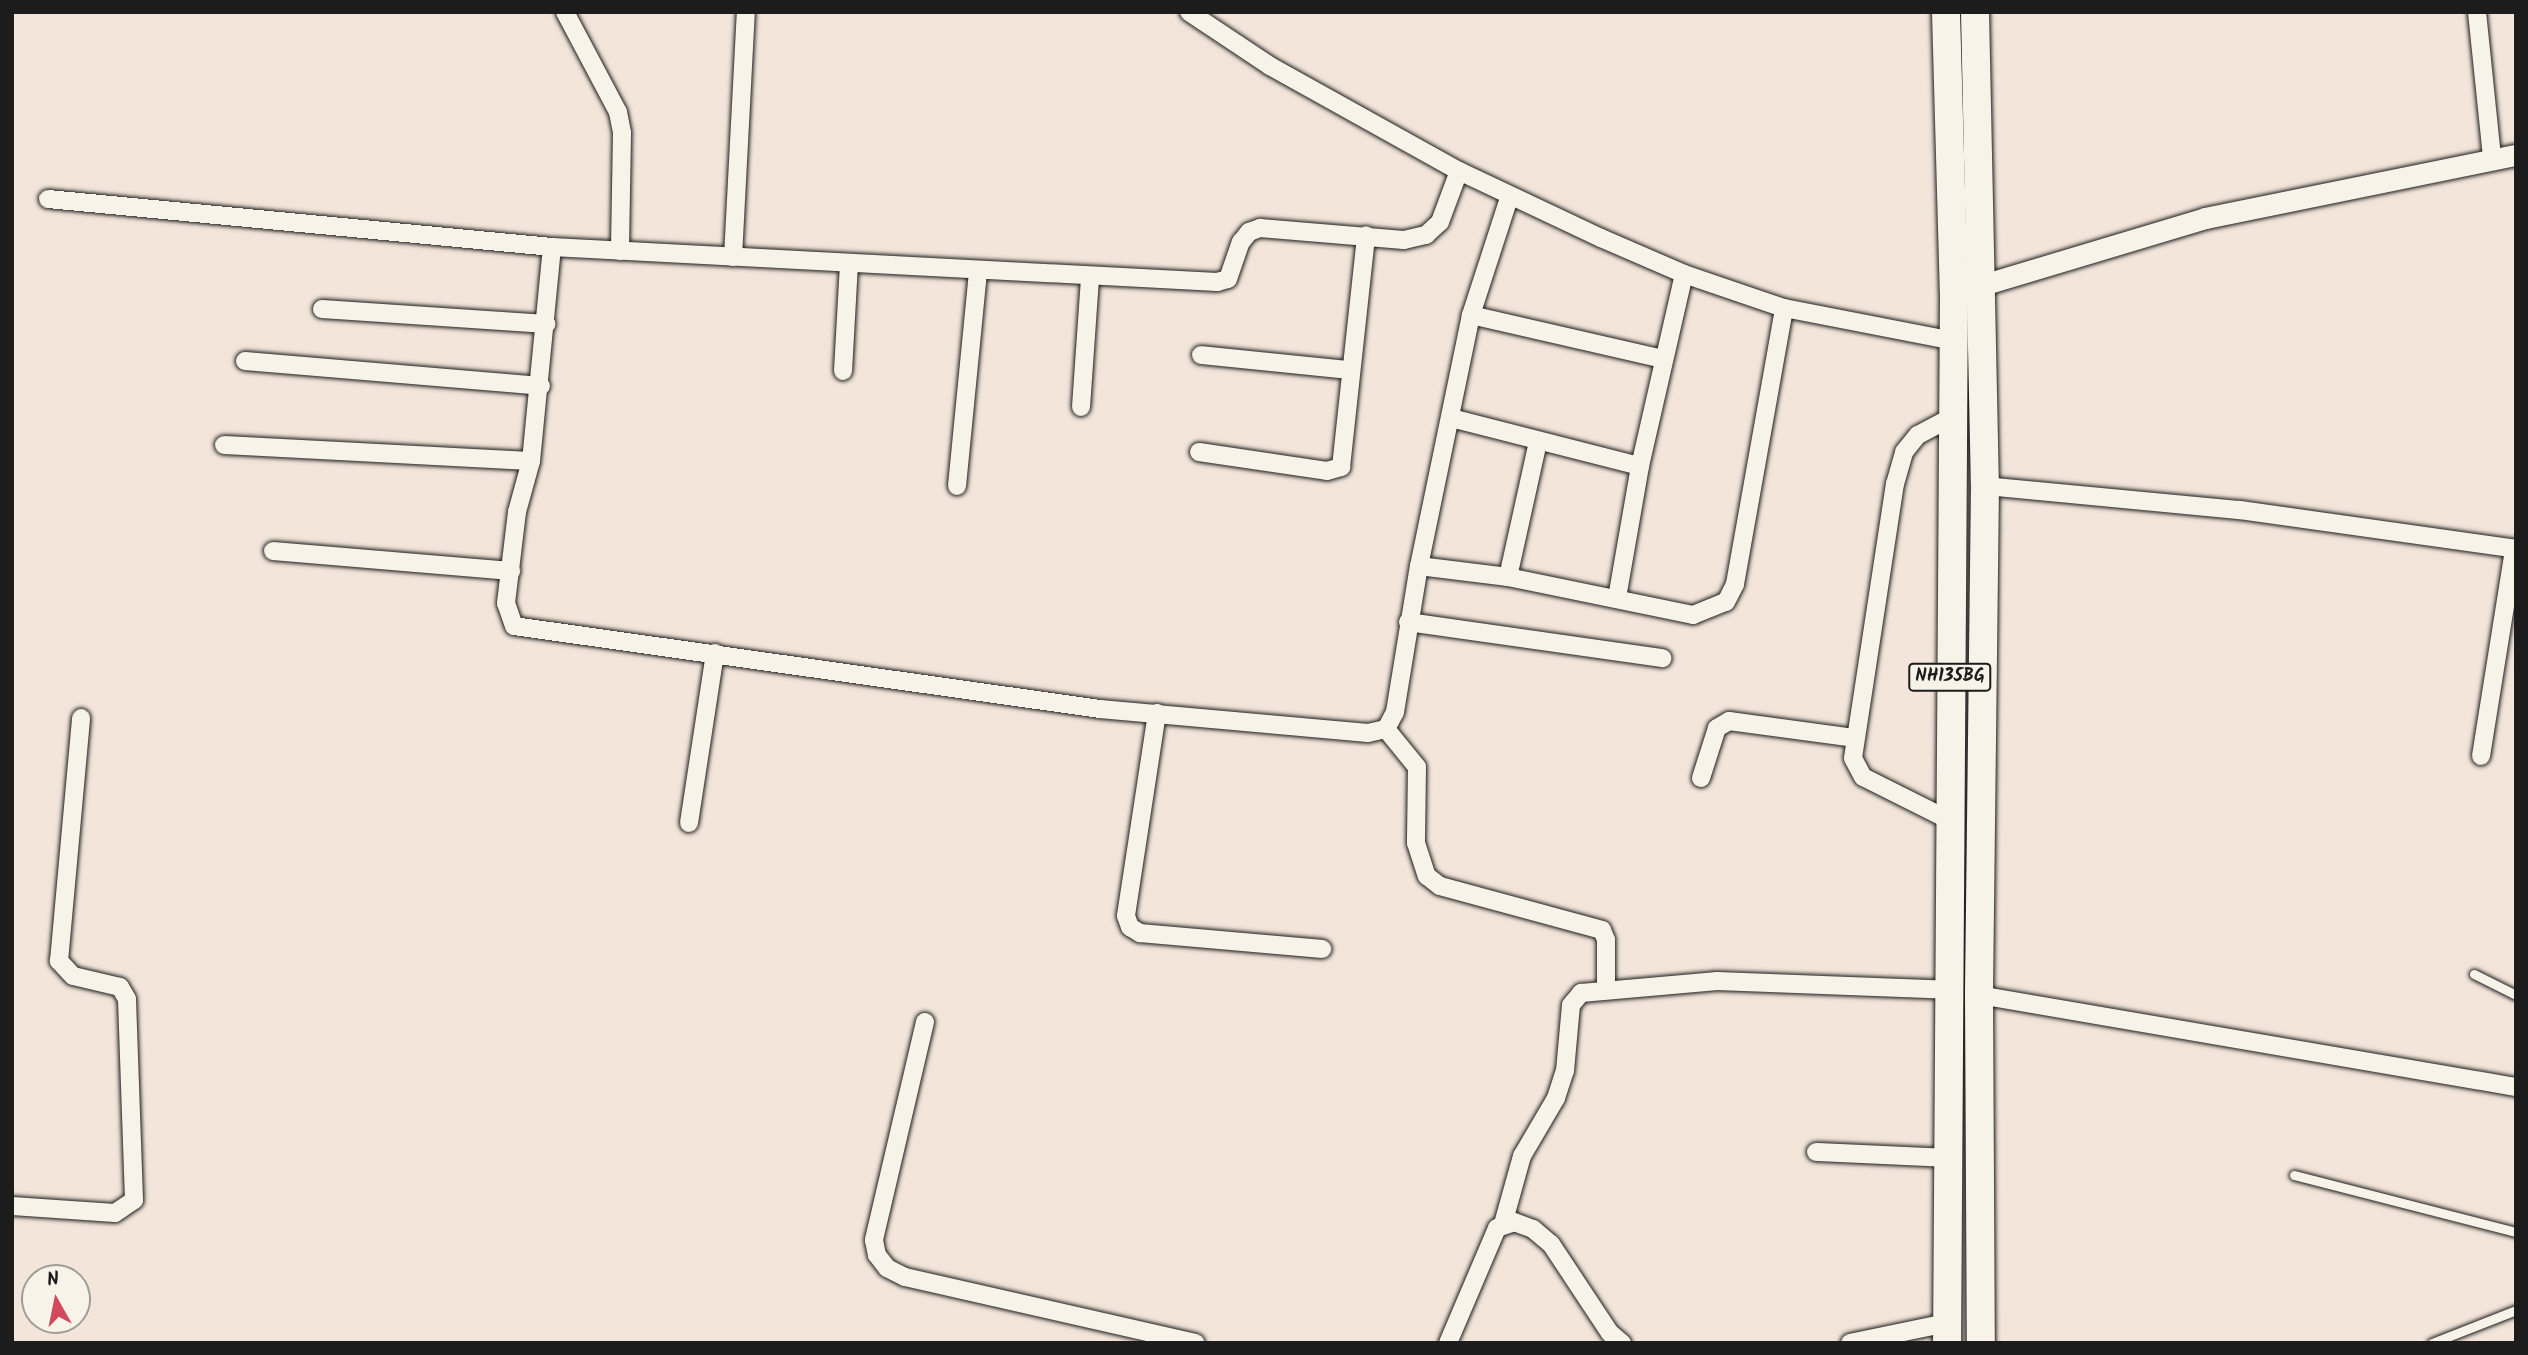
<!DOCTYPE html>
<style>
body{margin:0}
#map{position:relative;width:2528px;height:1355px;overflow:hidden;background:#f3e5da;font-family:Kalam,sans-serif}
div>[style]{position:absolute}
.roads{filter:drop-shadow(0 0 2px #1c1c1c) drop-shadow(0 0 2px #1c1c1c)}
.service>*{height:9px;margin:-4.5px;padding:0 4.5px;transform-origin:4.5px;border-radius:4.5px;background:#f7f3e8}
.minor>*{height:18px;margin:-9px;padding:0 9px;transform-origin:9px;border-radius:9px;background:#f7f3e8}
.tertiary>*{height:21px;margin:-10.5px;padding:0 10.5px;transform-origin:10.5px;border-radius:10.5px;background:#f7f3e8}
.trunk>*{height:28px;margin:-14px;padding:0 14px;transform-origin:14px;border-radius:14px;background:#f7f3e8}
span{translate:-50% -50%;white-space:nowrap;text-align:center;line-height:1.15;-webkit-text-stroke:7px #f7f3e8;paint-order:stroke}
.shield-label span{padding:2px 5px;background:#f7f3e8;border:2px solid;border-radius:5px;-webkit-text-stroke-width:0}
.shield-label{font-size:18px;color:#1c1c1c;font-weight:700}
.frame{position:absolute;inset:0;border:14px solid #1c1c1c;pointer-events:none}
.north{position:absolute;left:21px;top:1264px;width:70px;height:70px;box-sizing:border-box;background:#f7f3e8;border:2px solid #9f9d96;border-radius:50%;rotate:351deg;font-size:19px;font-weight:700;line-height:28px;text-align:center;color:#1c1c1c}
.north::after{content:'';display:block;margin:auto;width:24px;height:32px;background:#d1495b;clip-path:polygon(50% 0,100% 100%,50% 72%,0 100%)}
</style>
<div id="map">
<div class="roads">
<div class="service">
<i style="left:2474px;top:974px;width:47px;rotate:26.6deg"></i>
<i style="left:2294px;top:1175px;width:229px;rotate:14.4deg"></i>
<i style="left:2432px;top:1343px;width:90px;rotate:-21.4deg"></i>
</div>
<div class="minor">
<i style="left:565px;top:12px;width:113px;rotate:62.1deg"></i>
<i style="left:618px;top:112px;width:21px;rotate:79deg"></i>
<i style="left:622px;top:133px;width:118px;rotate:91deg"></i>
<i style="left:1189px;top:12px;width:97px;rotate:33.7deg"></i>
<i style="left:1270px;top:66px;width:216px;rotate:29.1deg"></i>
<i style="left:1459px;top:171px;width:157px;rotate:25.3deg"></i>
<i style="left:1601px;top:238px;width:90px;rotate:23.4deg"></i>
<i style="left:1684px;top:274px;width:106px;rotate:18.8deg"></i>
<i style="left:1784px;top:308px;width:172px;rotate:11deg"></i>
<i style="left:2477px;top:12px;width:147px;rotate:84.1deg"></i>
<i style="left:48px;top:199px;width:506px;rotate:5.44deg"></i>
<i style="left:552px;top:247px;width:666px;rotate:3.01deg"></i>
<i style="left:1217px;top:282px;width:11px;rotate:-15deg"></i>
<i style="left:1228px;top:279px;width:39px;rotate:-71deg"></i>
<i style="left:1241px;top:242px;width:13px;rotate:-51deg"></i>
<i style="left:1249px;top:232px;width:12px;rotate:-20deg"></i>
<i style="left:1260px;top:228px;width:144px;rotate:4.8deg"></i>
<i style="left:1404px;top:240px;width:23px;rotate:-13deg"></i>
<i style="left:1426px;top:235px;width:19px;rotate:-43deg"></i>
<i style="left:1440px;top:222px;width:54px;rotate:-69.6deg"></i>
<i style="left:552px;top:247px;width:215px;rotate:95.6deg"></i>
<i style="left:531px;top:461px;width:53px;rotate:105.4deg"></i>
<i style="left:517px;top:512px;width:92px;rotate:96.9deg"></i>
<i style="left:506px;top:603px;width:24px;rotate:71deg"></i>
<i style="left:514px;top:626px;width:592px;rotate:8.06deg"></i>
<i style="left:1100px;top:709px;width:269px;rotate:5.1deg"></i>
<i style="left:1368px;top:733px;width:18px;rotate:-13deg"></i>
<i style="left:1386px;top:729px;width:19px;rotate:-62deg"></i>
<i style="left:1395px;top:712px;width:148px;rotate:-80.7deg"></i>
<i style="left:1419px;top:566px;width:256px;rotate:-78.3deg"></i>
<i style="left:1471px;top:315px;width:123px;rotate:-72deg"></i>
<i style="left:733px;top:257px;width:245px;rotate:-87deg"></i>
<i style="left:322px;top:309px;width:225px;rotate:3.8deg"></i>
<i style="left:1471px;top:315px;width:197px;rotate:12.9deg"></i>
<i style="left:1201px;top:355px;width:148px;rotate:5.8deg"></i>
<i style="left:245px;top:361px;width:297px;rotate:4.8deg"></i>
<i style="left:843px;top:371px;width:108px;rotate:-86.8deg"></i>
<i style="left:1081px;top:407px;width:130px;rotate:-86deg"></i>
<i style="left:1451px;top:418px;width:195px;rotate:14.3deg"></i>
<i style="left:224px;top:445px;width:307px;rotate:3deg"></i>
<i style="left:1199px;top:452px;width:129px;rotate:8.4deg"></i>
<i style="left:1327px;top:471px;width:15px;rotate:-16deg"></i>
<i style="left:1341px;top:467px;width:233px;rotate:-83.8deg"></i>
<i style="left:957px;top:486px;width:217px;rotate:-84.4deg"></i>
<i style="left:1985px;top:486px;width:256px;rotate:5.4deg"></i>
<i style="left:2240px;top:510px;width:279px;rotate:8deg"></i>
<i style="left:273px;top:551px;width:239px;rotate:4.8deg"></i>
<i style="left:1419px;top:566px;width:90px;rotate:7deg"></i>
<i style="left:1508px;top:577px;width:189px;rotate:11.6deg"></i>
<i style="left:1693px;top:615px;width:35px;rotate:-22deg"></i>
<i style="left:1726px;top:602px;width:20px;rotate:-63deg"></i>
<i style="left:1735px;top:584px;width:280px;rotate:-79.9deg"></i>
<i style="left:1508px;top:577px;width:138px;rotate:-77.5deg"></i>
<i style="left:1617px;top:598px;width:134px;rotate:-80.1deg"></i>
<i style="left:1640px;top:466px;width:197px;rotate:-77.1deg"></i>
<i style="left:1408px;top:622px;width:257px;rotate:8.1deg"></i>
<i style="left:1157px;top:713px;width:205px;rotate:98.7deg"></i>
<i style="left:1126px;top:916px;width:12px;rotate:70deg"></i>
<i style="left:1130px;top:927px;width:12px;rotate:31deg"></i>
<i style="left:1140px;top:933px;width:183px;rotate:5deg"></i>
<i style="left:1386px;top:729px;width:49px;rotate:50.8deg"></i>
<i style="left:1417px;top:767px;width:76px;rotate:90.8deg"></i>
<i style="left:1416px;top:843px;width:35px;rotate:72deg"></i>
<i style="left:1427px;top:876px;width:16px;rotate:38deg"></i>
<i style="left:1440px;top:886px;width:168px;rotate:15.2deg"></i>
<i style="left:1602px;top:930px;width:11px;rotate:68deg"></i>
<i style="left:1606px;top:940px;width:50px;rotate:90deg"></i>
<i style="left:2481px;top:756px;width:210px;rotate:-80.9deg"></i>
<i style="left:1701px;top:778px;width:52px;rotate:-72.3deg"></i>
<i style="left:1717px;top:728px;width:14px;rotate:-30deg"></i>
<i style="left:1729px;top:721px;width:126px;rotate:7.7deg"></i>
<i style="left:1949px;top:820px;width:96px;rotate:-153.4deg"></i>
<i style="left:1863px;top:777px;width:21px;rotate:-118deg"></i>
<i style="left:1853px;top:758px;width:277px;rotate:-81.3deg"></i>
<i style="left:1895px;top:484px;width:33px;rotate:-74deg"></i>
<i style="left:1904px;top:452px;width:22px;rotate:-51deg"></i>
<i style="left:1918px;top:435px;width:38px;rotate:-28deg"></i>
<i style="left:689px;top:823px;width:172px;rotate:-81.3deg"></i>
<i style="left:1979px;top:995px;width:545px;rotate:9.72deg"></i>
<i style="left:925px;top:1022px;width:224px;rotate:103.2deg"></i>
<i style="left:874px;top:1240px;width:15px;rotate:79deg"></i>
<i style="left:877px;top:1255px;width:16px;rotate:52deg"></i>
<i style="left:887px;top:1268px;width:20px;rotate:27deg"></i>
<i style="left:905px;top:1277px;width:298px;rotate:12.8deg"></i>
<i style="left:1816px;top:1152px;width:130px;rotate:2.6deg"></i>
<i style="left:12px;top:1206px;width:103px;rotate:3.9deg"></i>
<i style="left:115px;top:1213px;width:23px;rotate:-34deg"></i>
<i style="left:134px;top:1200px;width:201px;rotate:-92deg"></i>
<i style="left:127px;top:999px;width:14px;rotate:-120deg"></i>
<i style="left:120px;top:987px;width:48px;rotate:-166.8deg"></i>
<i style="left:73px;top:976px;width:21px;rotate:-133deg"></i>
<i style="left:59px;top:961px;width:244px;rotate:-84.8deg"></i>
<i style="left:1503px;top:1224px;width:71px;rotate:-74.4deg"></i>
<i style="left:1522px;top:1156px;width:67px;rotate:-59.6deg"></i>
<i style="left:1556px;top:1098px;width:28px;rotate:-72deg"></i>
<i style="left:1565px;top:1071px;width:66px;rotate:-84.8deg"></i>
<i style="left:1571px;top:1005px;width:16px;rotate:-50deg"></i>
<i style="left:1581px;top:993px;width:137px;rotate:-5deg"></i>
<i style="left:1717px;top:981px;width:231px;rotate:2.2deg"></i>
<i style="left:1448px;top:1343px;width:125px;rotate:-66.9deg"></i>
<i style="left:1497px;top:1228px;width:18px;rotate:-19deg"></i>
<i style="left:1514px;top:1222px;width:20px;rotate:20deg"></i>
<i style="left:1533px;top:1229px;width:23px;rotate:40deg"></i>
<i style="left:1551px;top:1244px;width:107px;rotate:56.5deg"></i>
<i style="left:1610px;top:1333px;width:16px;rotate:40deg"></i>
<i style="left:1850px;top:1343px;width:99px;rotate:-11.7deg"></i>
</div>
<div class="tertiary">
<i style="left:1969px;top:289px;width:246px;rotate:-16.7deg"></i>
<i style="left:2205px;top:218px;width:317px;rotate:-11.5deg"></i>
</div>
<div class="trunk">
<i style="left:1946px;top:12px;width:282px;rotate:88.4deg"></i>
<i style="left:1954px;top:294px;width:1049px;rotate:90.38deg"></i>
<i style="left:1975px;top:12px;width:474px;rotate:88.8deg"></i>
<i style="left:1985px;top:486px;width:509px;rotate:90.68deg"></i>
<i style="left:1979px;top:995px;width:348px;rotate:89.7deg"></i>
</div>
</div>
<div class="shield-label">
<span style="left:1950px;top:677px">NH135BG</span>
</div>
<div class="frame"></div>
<div class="north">N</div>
</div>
